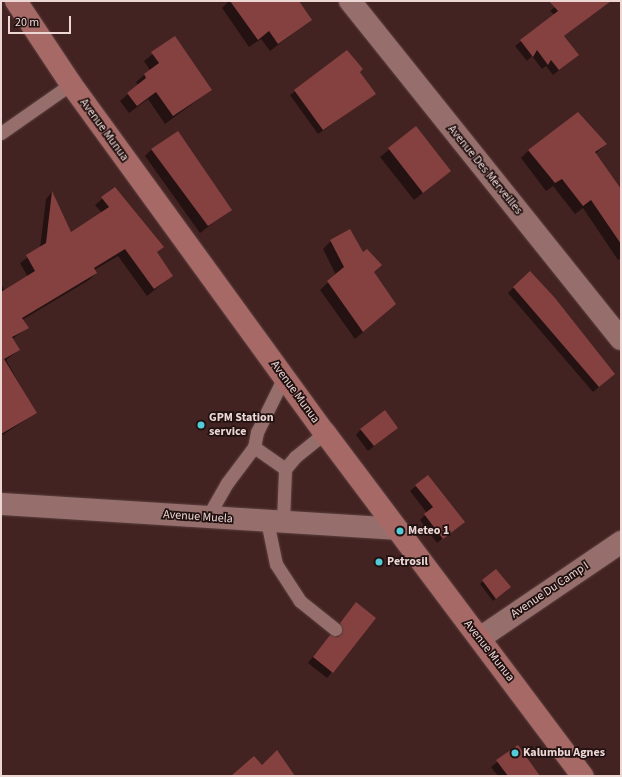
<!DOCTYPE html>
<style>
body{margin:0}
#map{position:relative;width:622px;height:777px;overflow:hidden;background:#432321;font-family:"Source Sans 3",sans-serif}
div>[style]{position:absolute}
.shadow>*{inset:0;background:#0007}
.building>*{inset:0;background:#854140}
.roads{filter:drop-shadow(0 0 1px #5b4040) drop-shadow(0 0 1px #5b4040)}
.service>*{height:13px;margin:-6.5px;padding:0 6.5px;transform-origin:6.5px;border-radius:6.5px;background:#966f6c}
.minor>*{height:22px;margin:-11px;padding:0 11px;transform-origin:11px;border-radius:11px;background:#966f6c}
.tertiary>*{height:22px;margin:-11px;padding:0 11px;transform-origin:11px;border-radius:11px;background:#966f6c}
.secondary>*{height:22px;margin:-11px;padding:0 11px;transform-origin:11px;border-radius:11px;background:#a66966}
.dots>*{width:11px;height:11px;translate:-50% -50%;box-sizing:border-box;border:2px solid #201110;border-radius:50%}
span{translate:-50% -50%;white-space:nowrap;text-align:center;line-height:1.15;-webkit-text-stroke:3.5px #201110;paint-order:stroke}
.street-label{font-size:12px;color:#edd7d5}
.poi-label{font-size:12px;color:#edd7d5;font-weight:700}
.left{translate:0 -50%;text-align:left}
.frame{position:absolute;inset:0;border:2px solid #edd7d5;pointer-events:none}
.scale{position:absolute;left:8px;top:16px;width:63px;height:18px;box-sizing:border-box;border:2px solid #edd7d5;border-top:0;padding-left:5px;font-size:12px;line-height:14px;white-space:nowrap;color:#edd7d5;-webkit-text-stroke:3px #201110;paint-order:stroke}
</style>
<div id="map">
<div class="shadow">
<i style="clip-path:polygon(229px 1px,297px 1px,311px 20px,270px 51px,261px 39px,249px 47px,222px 8px)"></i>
<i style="clip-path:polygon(562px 1px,610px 1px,563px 37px,578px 55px,553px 75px,546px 66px,542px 69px,532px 56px,527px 61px,515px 46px,555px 15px,550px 11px)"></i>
<i style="clip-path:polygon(175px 37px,211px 90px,165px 124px,148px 99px,129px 113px,120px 101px,138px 85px,136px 82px,150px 70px,144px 61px)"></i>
<i style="clip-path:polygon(347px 52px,375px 94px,318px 134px,290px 95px)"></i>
<i style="clip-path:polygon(416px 128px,450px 171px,414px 200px,380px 157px)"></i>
<i style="clip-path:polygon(606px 144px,595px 154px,621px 191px,621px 258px,618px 260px,583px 208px,575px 214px,553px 186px,546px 191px,521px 158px,529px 150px)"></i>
<i style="clip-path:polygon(152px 149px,230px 210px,200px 233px,145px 156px)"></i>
<i style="clip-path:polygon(115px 188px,162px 247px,156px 253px,172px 276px,147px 296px,118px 256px,94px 270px,96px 273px,89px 280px,22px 320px,27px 328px,12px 339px,19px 350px,6px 360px,36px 413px,1px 436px,1px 284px,5px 291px,28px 277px,20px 263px,40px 248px,46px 199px,52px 192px,70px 233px,102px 213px,95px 205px)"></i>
<i style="clip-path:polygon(331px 241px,362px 254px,381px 265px,374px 272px,387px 311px,355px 339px,320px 290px,336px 275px,323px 249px)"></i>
<i style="clip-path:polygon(530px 272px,614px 374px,593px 392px,508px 293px)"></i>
<i style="clip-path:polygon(397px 428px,368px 451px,356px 435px,361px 429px)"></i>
<i style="clip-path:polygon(416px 486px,463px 522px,437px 543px,420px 520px,427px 513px,410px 491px)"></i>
<i style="clip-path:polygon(496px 570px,507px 590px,493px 601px,480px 584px)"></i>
<i style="clip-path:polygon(351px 609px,332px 672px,327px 678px,308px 663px,325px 642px,336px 637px,335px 629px)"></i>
<i style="clip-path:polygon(518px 746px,539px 776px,498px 776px,491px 767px)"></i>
</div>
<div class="building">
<i style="clip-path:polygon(230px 1px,299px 1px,312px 20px,278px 44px,269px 31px,258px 40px)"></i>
<i style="clip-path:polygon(549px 1px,611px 1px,564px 36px,579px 55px,559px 70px,551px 60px,548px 65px,537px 50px,533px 57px,520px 40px,558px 11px)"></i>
<i style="clip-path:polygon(175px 36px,212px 90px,173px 116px,156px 92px,137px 106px,127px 93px,146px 78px,144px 74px,159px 63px,151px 52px)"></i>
<i style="clip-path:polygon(347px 50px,363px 69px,360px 72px,376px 94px,323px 130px,294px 90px)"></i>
<i style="clip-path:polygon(578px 112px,607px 144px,595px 152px,621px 189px,621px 244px,591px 200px,583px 206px,562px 179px,555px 183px,528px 150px)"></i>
<i style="clip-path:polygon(416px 126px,451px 171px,423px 193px,388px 148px)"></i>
<i style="clip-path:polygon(178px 131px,232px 210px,208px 226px,151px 149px)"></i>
<i style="clip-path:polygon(115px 187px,164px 247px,157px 252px,173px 276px,154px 289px,125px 249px,94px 268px,97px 273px,22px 318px,29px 328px,12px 337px,20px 350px,4px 359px,37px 413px,1px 434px,1px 292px,35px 271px,26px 255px,46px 243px,52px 191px,71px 232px,109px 207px,101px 197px)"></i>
<i style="clip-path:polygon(350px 229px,363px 252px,367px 249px,382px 265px,374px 272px,396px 304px,363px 332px,327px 281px,344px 267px,330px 240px)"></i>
<i style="clip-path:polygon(530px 271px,555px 298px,615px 374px,599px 387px,513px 287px)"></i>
<i style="clip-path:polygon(385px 410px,398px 428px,374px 446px,360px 429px)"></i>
<i style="clip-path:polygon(428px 475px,465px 522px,443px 539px,424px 514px,433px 507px,415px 485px)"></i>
<i style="clip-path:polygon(496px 569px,511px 587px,496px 599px,482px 580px)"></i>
<i style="clip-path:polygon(356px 602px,376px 618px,333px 673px,313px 657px,330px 635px,338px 637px,341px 634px,340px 623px)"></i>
<i style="clip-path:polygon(518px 745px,540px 776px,508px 776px,496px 760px)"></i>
<i style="clip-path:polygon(277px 750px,295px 776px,231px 776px,254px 756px,262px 765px)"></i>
</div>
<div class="roads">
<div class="service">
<i style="left:1px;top:133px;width:85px;rotate:-35deg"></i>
<i style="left:284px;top:377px;width:61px;rotate:116.1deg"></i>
<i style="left:257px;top:432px;width:15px;rotate:101deg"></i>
<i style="left:254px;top:447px;width:38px;rotate:35deg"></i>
<i style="left:285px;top:469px;width:16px;rotate:-50deg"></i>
<i style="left:295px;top:457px;width:38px;rotate:-39deg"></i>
<i style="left:207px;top:518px;width:40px;rotate:-60.3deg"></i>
<i style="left:227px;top:483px;width:45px;rotate:-53.1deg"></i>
<i style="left:267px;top:521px;width:44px;rotate:78.2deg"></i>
<i style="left:276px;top:564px;width:44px;rotate:57deg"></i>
<i style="left:300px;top:601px;width:45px;rotate:38.7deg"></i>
<i style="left:283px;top:522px;width:53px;rotate:-87.8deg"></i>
</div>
<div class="minor">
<i style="left:350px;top:1px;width:433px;rotate:51.3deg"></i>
<i style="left:480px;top:638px;width:171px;rotate:-34.2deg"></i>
</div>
<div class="tertiary">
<i style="left:1px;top:504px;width:396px;rotate:3.6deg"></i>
</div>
<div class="secondary">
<i style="left:16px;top:1px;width:100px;rotate:56.5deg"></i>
<i style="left:71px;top:84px;width:432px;rotate:54deg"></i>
<i style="left:325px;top:433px;width:429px;rotate:53.1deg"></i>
</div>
</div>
<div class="dots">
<i style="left:201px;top:425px;background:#52ccd6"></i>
<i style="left:400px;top:531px;background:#52ccd6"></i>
<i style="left:379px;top:562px;background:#52ccd6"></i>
<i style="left:515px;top:753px;background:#52ccd6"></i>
</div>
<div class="street-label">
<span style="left:104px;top:130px;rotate:54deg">Avenue Munua</span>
<span style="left:485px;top:170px;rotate:51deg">Avenue Des Merveilles</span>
<span style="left:295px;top:392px;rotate:54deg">Avenue Munua</span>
<span style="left:198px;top:517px;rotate:4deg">Avenue Muela</span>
<span style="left:550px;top:590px;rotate:-34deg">Avenue Du Camp I</span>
<span style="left:489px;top:651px;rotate:52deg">Avenue Munua</span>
</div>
<div class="poi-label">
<span class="left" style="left:209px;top:425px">GPM Station<br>service</span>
<span class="left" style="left:408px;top:531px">Meteo 1</span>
<span class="left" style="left:387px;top:562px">Petrosil</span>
<span class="left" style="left:523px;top:753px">Kalumbu Agnes</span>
</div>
<div class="frame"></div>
<div class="scale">20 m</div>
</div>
